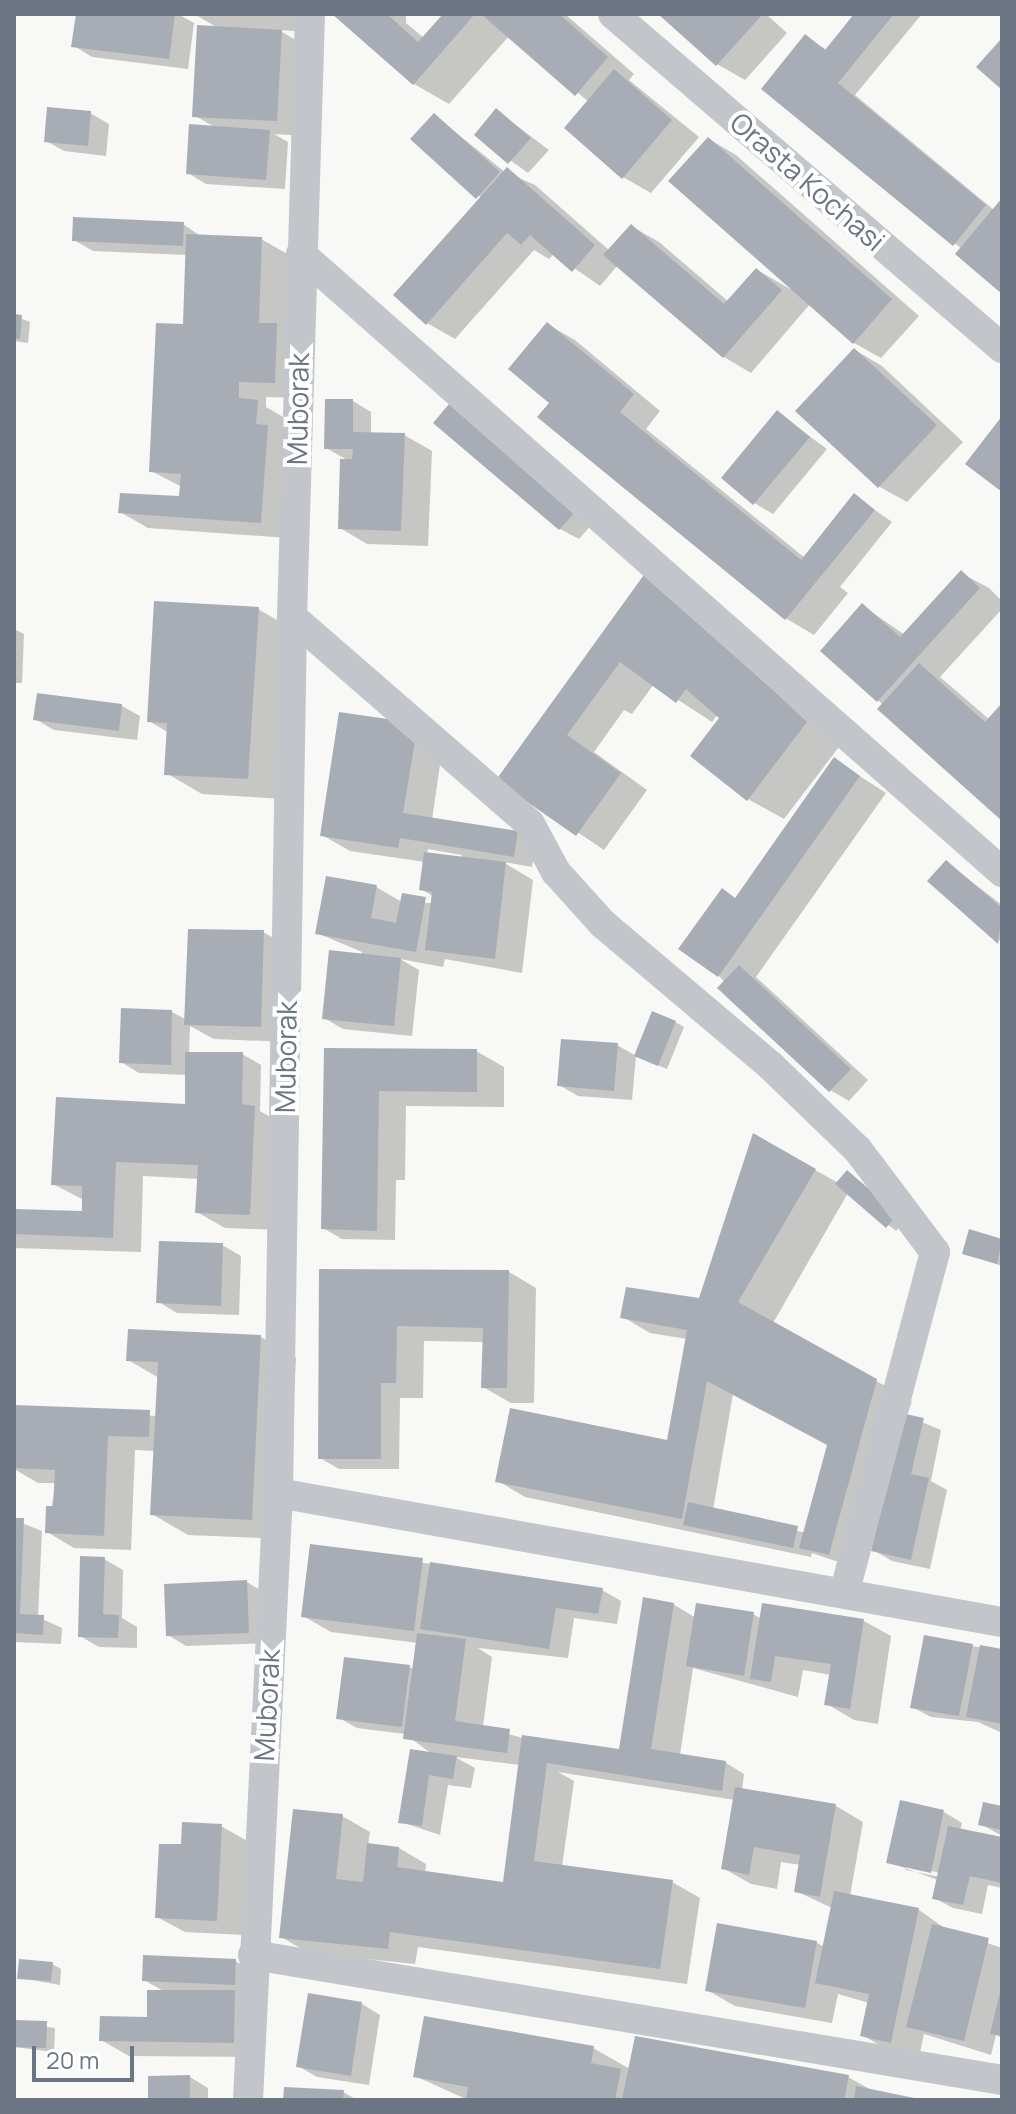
<!DOCTYPE html>
<style>
body{margin:0}
#map{position:relative;width:1016px;height:2114px;overflow:hidden;background:#f8f8f6;font-family:Manrope,sans-serif}
div>[style]{position:absolute}
.shadow>*{inset:0;background:#0003}
.building>*{inset:0;background:#a8adb5}
.minor>*{height:30px;margin:-15px;padding:0 15px;transform-origin:15px;border-radius:15px;background:#c2c5c9}
span{translate:-50% -50%;white-space:nowrap;text-align:center;line-height:1.15;-webkit-text-stroke:8px #fff;paint-order:stroke}
.street-label{font-size:28px;color:#6b7584}
.frame{position:absolute;inset:0;border:16px solid #6b7584;pointer-events:none}
.scale{position:absolute;left:32px;top:2046px;width:102px;height:36px;box-sizing:border-box;border:4px solid #6b7584;border-top:0;padding-left:10px;font-size:24px;line-height:28px;white-space:nowrap;color:#6b7584;-webkit-text-stroke:6px #fff;paint-order:stroke}
</style>
<div id="map">
<div class="shadow">
<i style="clip-path:polygon(78px 14px,178px 14px,194px 23px,188px 69px,92px 57px,74px 46px)"></i>
<i style="clip-path:polygon(194px 14px,309px 14px,309px 32px,279px 30px,309px 48px,304px 136px,274px 134px,288px 142px,285px 189px,206px 184px,188px 173px,216px 128px,194px 115px,218px 28px)"></i>
<i style="clip-path:polygon(335px 14px,406px 14px,406px 23px,424px 38px,443px 14px,565px 14px,634px 74px,629px 80px,699px 137px,651px 193px,623px 177px,589px 102px,509px 36px,449px 104px,414px 84px)"></i>
<i style="clip-path:polygon(661px 14px,766px 14px,787px 33px,745px 80px,717px 64px)"></i>
<i style="clip-path:polygon(857px 14px,922px 14px,855px 95px,994px 210px,1002px 201px,1002px 291px,962px 249px,884px 187px,806px 37px,827px 50px)"></i>
<i style="clip-path:polygon(497px 111px,549px 150px,528px 173px,476px 135px)"></i>
<i style="clip-path:polygon(90px 113px,109px 124px,106px 156px,64px 151px,46px 141px)"></i>
<i style="clip-path:polygon(434px 115px,505px 172px,535px 185px,610px 251px,631px 226px,659px 242px,729px 302px,757px 270px,792px 290px,709px 139px,736px 155px,919px 316px,881px 358px,854px 343px,810px 304px,751px 373px,724px 357px,618px 265px,600px 286px,554px 254px,549px 259px,534px 250px,455px 339px,427px 323px,481px 199px)"></i>
<i style="clip-path:polygon(183px 224px,202px 237px,261px 239px,289px 255px,302px 398px,266px 397px,266px 407px,285px 418px,289px 538px,148px 528px,120px 512px,181px 499px,182px 487px,151px 471px,185px 326px,188px 255px,93px 251px,74px 240px)"></i>
<i style="clip-path:polygon(14px 316px,30px 322px,28px 343px,14px 341px)"></i>
<i style="clip-path:polygon(547px 324px,575px 340px,660px 411px,646px 429px,805px 558px,855px 496px,892px 522px,840px 587px,848px 593px,814px 635px,787px 619px,540px 416px,551px 403px)"></i>
<i style="clip-path:polygon(855px 350px,882px 366px,963px 442px,907px 502px,880px 487px,798px 411px)"></i>
<i style="clip-path:polygon(353px 401px,371px 412px,371px 434px,404px 435px,432px 451px,428px 546px,367px 544px,340px 528px,349px 461px,326px 448px)"></i>
<i style="clip-path:polygon(778px 413px,827px 449px,773px 514px,754px 503px)"></i>
<i style="clip-path:polygon(436px 423px,593px 523px,579px 539px,560px 529px)"></i>
<i style="clip-path:polygon(961px 573px,989px 588px,1002px 601px,1002px 609px,940px 677px,990px 720px,1002px 706px,1002px 818px,878px 700px,863px 606px,905px 635px)"></i>
<i style="clip-path:polygon(646px 575px,842px 743px,784px 819px,748px 799px,721px 718px,718px 714px,712px 722px,654px 684px,632px 714px,624px 710px,594px 752px,647px 790px,604px 850px,499px 779px)"></i>
<i style="clip-path:polygon(258px 609px,294px 630px,283px 799px,202px 794px,166px 773px,169px 733px,149px 721px)"></i>
<i style="clip-path:polygon(14px 629px,24px 634px,22px 683px,14px 683px)"></i>
<i style="clip-path:polygon(122px 706px,140px 716px,137px 740px,54px 730px,35px 719px)"></i>
<i style="clip-path:polygon(evenodd,393px 722px,441px 758px,432px 820px,518px 833px,536px 844px,532px 867px,503px 862px,533px 880px,522px 973px,445px 959px,443px 967px,400px 959px,419px 970px,412px 1036px,343px 1029px,324px 1018px,362px 952px,317px 933px,376px 887px,402px 902px,433px 903px,434px 897px,421px 889px,425px 862px,350px 851px,322px 835px,393px 722px,428px 849px,462px 855px,461px 858px,427px 854px,428px 849px)"></i>
<i style="clip-path:polygon(835px 760px,886px 793px,756px 977px,868px 1080px,849px 1101px,830px 1090px,719px 976px,737px 899px)"></i>
<i style="clip-path:polygon(946px 862px,1002px 905px,1002px 943px,930px 881px)"></i>
<i style="clip-path:polygon(263px 932px,291px 948px,288px 1042px,214px 1039px,190px 1026px,189px 1054px,242px 1054px,261px 1065px,260px 1111px,282px 1124px,277px 1230px,225px 1228px,197px 1212px,199px 1179px,143px 1176px,141px 1252px,14px 1248px,14px 1211px,83px 1213px,84px 1200px,53px 1184px,187px 1105px,187px 1075px,139px 1073px,121px 1062px,172px 1012px,187px 1020px)"></i>
<i style="clip-path:polygon(675px 1022px,684px 1027px,667px 1069px,645px 1060px)"></i>
<i style="clip-path:polygon(617px 1045px,636px 1056px,632px 1100px,578px 1096px,559px 1085px)"></i>
<i style="clip-path:polygon(326px 1050px,476px 1051px,504px 1067px,504px 1107px,406px 1106px,405px 1180px,396px 1180px,395px 1240px,342px 1239px,323px 1228px)"></i>
<i style="clip-path:polygon(evenodd,754px 1136px,905px 1220px,896px 1231px,848px 1193px,773px 1323px,912px 1401px,907px 1416px,941px 1430px,931px 1481px,947px 1490px,930px 1569px,892px 1561px,873px 1550px,900px 1428px,847px 1565px,812px 1553px,811px 1557px,525px 1497px,498px 1481px,669px 1442px,687px 1339px,650px 1333px,623px 1317px,701px 1300px,754px 1136px,733px 1394px,829px 1445px,806px 1533px,713px 1510px,733px 1394px)"></i>
<i style="clip-path:polygon(970px 1232px,1002px 1241px,1002px 1266px,964px 1253px)"></i>
<i style="clip-path:polygon(222px 1245px,241px 1256px,239px 1315px,177px 1313px,159px 1302px)"></i>
<i style="clip-path:polygon(321px 1271px,509px 1272px,536px 1288px,534px 1403px,511px 1403px,483px 1387px,484px 1342px,424px 1341px,423px 1398px,400px 1398px,399px 1469px,339px 1469px,320px 1458px)"></i>
<i style="clip-path:polygon(261px 1337px,296px 1358px,287px 1539px,188px 1535px,152px 1514px,156px 1451px,135px 1450px,131px 1550px,74px 1548px,47px 1532px,56px 1483px,38px 1483px,14px 1469px,14px 1407px,157px 1416px,159px 1378px,128px 1360px)"></i>
<i style="clip-path:polygon(14px 1520px,42px 1531px,38px 1617px,62px 1628px,61px 1644px,14px 1642px)"></i>
<i style="clip-path:polygon(312px 1546px,602px 1590px,621px 1601px,617px 1624px,574px 1618px,568px 1658px,478px 1648px,492px 1657px,483px 1727px,523px 1738px,620px 1751px,673px 1604px,696px 1618px,753px 1614px,762px 1619px,764px 1605px,864px 1621px,891px 1636px,878px 1724px,854px 1720px,827px 1704px,831px 1675px,803px 1670px,798px 1697px,693px 1668px,680px 1755px,726px 1763px,744px 1774px,742px 1790px,836px 1806px,863px 1822px,850px 1896px,919px 1910px,946px 1929px,1002px 1948px,1002px 2038px,996px 2035px,991px 2055px,924px 2034px,919px 2057px,890px 2051px,862px 2035px,869px 2003px,838px 1994px,832px 2023px,735px 2006px,707px 1990px,816px 1942px,824px 1947px,832px 1908px,796px 1891px,801px 1865px,781px 1862px,777px 1889px,751px 1884px,723px 1868px,735px 1800px,558px 1772px,574px 1781px,562px 1867px,672px 1882px,700px 1898px,687px 1984px,418px 1947px,415px 1964px,309px 1953px,281px 1937px,342px 1816px,370px 1832px,368px 1845px,399px 1848px,426px 1864px,425px 1873px,505px 1884px,520px 1765px,455px 1757px,475px 1768px,471px 1788px,448px 1785px,440px 1835px,401px 1822px,432px 1754px,405px 1734px,357px 1728px,339px 1718px,410px 1667px,414px 1670px,418px 1643px,331px 1632px,303px 1616px)"></i>
<i style="clip-path:polygon(104px 1559px,123px 1570px,122px 1618px,137px 1627px,137px 1648px,99px 1647px,80px 1636px)"></i>
<i style="clip-path:polygon(247px 1582px,265px 1593px,267px 1643px,186px 1646px,168px 1635px)"></i>
<i style="clip-path:polygon(972px 1646px,1002px 1651px,1002px 1733px,978px 1722px,931px 1717px,912px 1707px)"></i>
<i style="clip-path:polygon(1002px 1808px,1002px 1836px,981px 1824px)"></i>
<i style="clip-path:polygon(evenodd,944px 1812px,962px 1823px,960px 1831px,1002px 1839px,1002px 1888px,988px 1885px,982px 1914px,953px 1908px,934px 1898px,938px 1880px,888px 1862px,944px 1812px,906px 1866px,941px 1873px,940px 1877px,906px 1870px,906px 1866px)"></i>
<i style="clip-path:polygon(221px 1826px,249px 1842px,244px 1935px,185px 1932px,157px 1917px,183px 1846px)"></i>
<i style="clip-path:polygon(235px 1961px,254px 1972px,253px 1995px,237px 1994px,262px 2008px,261px 2057px,129px 2056px,101px 2040px,149px 2019px,165px 1992px,144px 1980px)"></i>
<i style="clip-path:polygon(52px 1964px,61px 1969px,60px 1985px,20px 1978px)"></i>
<i style="clip-path:polygon(362px 2004px,380px 2015px,369px 2085px,317px 2077px,298px 2066px)"></i>
<i style="clip-path:polygon(14px 2022px,55px 2028px,54px 2052px,14px 2047px)"></i>
<i style="clip-path:polygon(593px 2048px,630px 2069px,848px 2077px,875px 2092px,916px 2100px,468px 2100px,415px 2076px)"></i>
<i style="clip-path:polygon(190px 2077px,208px 2088px,208px 2100px,150px 2100px)"></i>
<i style="clip-path:polygon(343px 2092px,357px 2100px,285px 2100px)"></i>
</div>
<div class="building">
<i style="clip-path:polygon(76px 14px,175px 14px,169px 59px,71px 47px)"></i>
<i style="clip-path:polygon(332px 14px,387px 14px,418px 42px,443px 14px,475px 14px,413px 85px)"></i>
<i style="clip-path:polygon(481px 14px,559px 14px,608px 57px,575px 96px)"></i>
<i style="clip-path:polygon(658px 14px,758px 14px,761px 16px,716px 66px)"></i>
<i style="clip-path:polygon(854px 14px,894px 14px,838px 83px,986px 205px,953px 246px,761px 89px,805px 34px,825px 50px)"></i>
<i style="clip-path:polygon(197px 25px,282px 30px,277px 121px,192px 117px)"></i>
<i style="clip-path:polygon(1002px 38px,1002px 90px,976px 67px)"></i>
<i style="clip-path:polygon(614px 69px,672px 120px,622px 179px,564px 128px)"></i>
<i style="clip-path:polygon(47px 107px,91px 111px,88px 146px,44px 142px)"></i>
<i style="clip-path:polygon(496px 108px,531px 138px,508px 164px,474px 135px)"></i>
<i style="clip-path:polygon(434px 113px,500px 172px,476px 199px,410px 139px)"></i>
<i style="clip-path:polygon(189px 124px,270px 130px,266px 180px,186px 174px)"></i>
<i style="clip-path:polygon(708px 137px,892px 299px,853px 344px,668px 181px)"></i>
<i style="clip-path:polygon(507px 167px,595px 245px,572px 272px,530px 235px,521px 245px,507px 233px,426px 325px,393px 295px)"></i>
<i style="clip-path:polygon(1002px 198px,1002px 294px,955px 254px)"></i>
<i style="clip-path:polygon(73px 217px,184px 222px,183px 246px,72px 241px)"></i>
<i style="clip-path:polygon(631px 224px,724px 304px,756px 268px,782px 290px,723px 358px,603px 255px)"></i>
<i style="clip-path:polygon(186px 234px,262px 237px,259px 323px,277px 323px,275px 383px,239px 382px,239px 398px,258px 400px,256px 424px,268px 425px,261px 523px,118px 513px,120px 493px,179px 496px,181px 474px,149px 472px,156px 323px,183px 324px)"></i>
<i style="clip-path:polygon(14px 314px,22px 315px,20px 339px,14px 338px)"></i>
<i style="clip-path:polygon(547px 322px,634px 394px,620px 412px,801px 560px,854px 493px,875px 510px,785px 620px,537px 417px,549px 403px,508px 369px)"></i>
<i style="clip-path:polygon(854px 348px,937px 425px,878px 488px,795px 411px)"></i>
<i style="clip-path:polygon(325px 399px,353px 399px,353px 432px,405px 433px,401px 531px,338px 529px,340px 459px,352px 459px,353px 449px,324px 449px)"></i>
<i style="clip-path:polygon(449px 404px,576px 511px,559px 530px,433px 423px)"></i>
<i style="clip-path:polygon(777px 410px,810px 437px,753px 505px,721px 478px)"></i>
<i style="clip-path:polygon(1002px 416px,1002px 492px,965px 464px)"></i>
<i style="clip-path:polygon(961px 570px,980px 588px,877px 702px,820px 651px,862px 603px,900px 637px)"></i>
<i style="clip-path:polygon(646px 572px,807px 722px,747px 801px,690px 756px,719px 718px,686px 689px,676px 703px,620px 662px,567px 735px,621px 773px,576px 836px,496px 780px)"></i>
<i style="clip-path:polygon(154px 601px,259px 607px,248px 779px,164px 775px,167px 723px,147px 722px)"></i>
<i style="clip-path:polygon(919px 663px,985px 722px,1002px 703px,1002px 821px,877px 709px)"></i>
<i style="clip-path:polygon(37px 693px,122px 704px,119px 731px,33px 720px)"></i>
<i style="clip-path:polygon(339px 712px,394px 720px,415px 741px,403px 813px,518px 831px,514px 857px,400px 838px,398px 848px,320px 836px)"></i>
<i style="clip-path:polygon(834px 757px,860px 776px,718px 977px,678px 949px,722px 888px,735px 898px)"></i>
<i style="clip-path:polygon(424px 852px,506px 862px,495px 959px,425px 950px,432px 892px,419px 890px)"></i>
<i style="clip-path:polygon(946px 860px,1002px 908px,998px 944px,927px 881px)"></i>
<i style="clip-path:polygon(326px 876px,377px 885px,371px 918px,396px 923px,402px 893px,426px 897px,416px 952px,315px 934px)"></i>
<i style="clip-path:polygon(188px 929px,264px 930px,261px 1027px,184px 1025px)"></i>
<i style="clip-path:polygon(329px 950px,401px 958px,394px 1026px,322px 1019px)"></i>
<i style="clip-path:polygon(739px 965px,851px 1069px,829px 1092px,717px 988px)"></i>
<i style="clip-path:polygon(121px 1008px,172px 1010px,171px 1065px,119px 1063px)"></i>
<i style="clip-path:polygon(652px 1011px,676px 1021px,658px 1066px,634px 1056px)"></i>
<i style="clip-path:polygon(561px 1039px,618px 1043px,614px 1091px,557px 1086px)"></i>
<i style="clip-path:polygon(324px 1048px,477px 1049px,477px 1092px,379px 1091px,377px 1231px,321px 1229px)"></i>
<i style="clip-path:polygon(185px 1052px,243px 1052px,242px 1104px,255px 1106px,250px 1215px,195px 1213px,198px 1165px,116px 1162px,113px 1238px,14px 1234px,14px 1209px,82px 1211px,82px 1186px,51px 1185px,56px 1097px,185px 1104px)"></i>
<i style="clip-path:polygon(753px 1133px,816px 1169px,738px 1302px,877px 1379px,829px 1555px,799px 1548px,827px 1445px,707px 1381px,682px 1519px,495px 1482px,510px 1408px,667px 1440px,687px 1330px,620px 1318px,626px 1287px,699px 1298px)"></i>
<i style="clip-path:polygon(847px 1170px,898px 1214px,886px 1228px,835px 1184px)"></i>
<i style="clip-path:polygon(969px 1229px,1002px 1239px,997px 1264px,962px 1254px)"></i>
<i style="clip-path:polygon(159px 1241px,223px 1243px,221px 1306px,156px 1303px)"></i>
<i style="clip-path:polygon(319px 1269px,509px 1270px,507px 1388px,481px 1388px,483px 1328px,397px 1326px,396px 1383px,381px 1383px,381px 1459px,318px 1459px)"></i>
<i style="clip-path:polygon(128px 1329px,261px 1335px,252px 1520px,150px 1515px,158px 1362px,126px 1361px)"></i>
<i style="clip-path:polygon(14px 1405px,150px 1410px,149px 1437px,108px 1436px,104px 1536px,45px 1533px,46px 1506px,53px 1506px,55px 1470px,14px 1468px)"></i>
<i style="clip-path:polygon(901px 1413px,924px 1418px,911px 1474px,929px 1478px,911px 1560px,871px 1551px)"></i>
<i style="clip-path:polygon(688px 1502px,798px 1526px,793px 1548px,683px 1525px)"></i>
<i style="clip-path:polygon(14px 1518px,24px 1518px,20px 1614px,44px 1615px,43px 1635px,14px 1633px)"></i>
<i style="clip-path:polygon(310px 1544px,423px 1558px,414px 1631px,301px 1617px)"></i>
<i style="clip-path:polygon(80px 1556px,105px 1557px,103px 1614px,119px 1615px,118px 1638px,78px 1637px)"></i>
<i style="clip-path:polygon(430px 1562px,603px 1588px,598px 1614px,556px 1608px,549px 1649px,420px 1629px)"></i>
<i style="clip-path:polygon(247px 1580px,249px 1633px,166px 1636px,164px 1584px)"></i>
<i style="clip-path:polygon(643px 1597px,674px 1603px,651px 1749px,726px 1761px,722px 1791px,547px 1763px,534px 1861px,673px 1880px,660px 1969px,390px 1932px,388px 1949px,279px 1938px,293px 1809px,343px 1814px,336px 1879px,363px 1882px,367px 1843px,399px 1847px,397px 1867px,503px 1882px,522px 1735px,619px 1749px)"></i>
<i style="clip-path:polygon(696px 1603px,754px 1612px,744px 1676px,686px 1666px)"></i>
<i style="clip-path:polygon(762px 1603px,864px 1619px,850px 1709px,824px 1705px,831px 1664px,775px 1656px,771px 1682px,750px 1679px)"></i>
<i style="clip-path:polygon(417px 1633px,466px 1639px,455px 1721px,510px 1729px,507px 1753px,403px 1739px)"></i>
<i style="clip-path:polygon(924px 1635px,973px 1644px,959px 1716px,910px 1708px)"></i>
<i style="clip-path:polygon(980px 1645px,1002px 1649px,1002px 1724px,966px 1717px)"></i>
<i style="clip-path:polygon(344px 1657px,410px 1665px,402px 1727px,336px 1719px)"></i>
<i style="clip-path:polygon(410px 1749px,457px 1756px,453px 1779px,429px 1775px,422px 1826px,398px 1823px)"></i>
<i style="clip-path:polygon(735px 1787px,836px 1804px,820px 1897px,794px 1892px,800px 1855px,754px 1847px,749px 1875px,721px 1869px)"></i>
<i style="clip-path:polygon(900px 1800px,944px 1810px,931px 1873px,886px 1863px)"></i>
<i style="clip-path:polygon(983px 1802px,1002px 1806px,1002px 1830px,978px 1825px)"></i>
<i style="clip-path:polygon(182px 1822px,222px 1824px,217px 1921px,155px 1918px,159px 1844px,181px 1844px)"></i>
<i style="clip-path:polygon(948px 1826px,1002px 1837px,1002px 1883px,970px 1876px,963px 1905px,932px 1899px)"></i>
<i style="clip-path:polygon(834px 1891px,919px 1908px,891px 2043px,860px 2036px,869px 1994px,815px 1983px)"></i>
<i style="clip-path:polygon(717px 1923px,817px 1941px,805px 2008px,705px 1991px)"></i>
<i style="clip-path:polygon(932px 1924px,989px 1938px,964px 2041px,906px 2027px)"></i>
<i style="clip-path:polygon(143px 1955px,236px 1959px,235px 1985px,142px 1981px)"></i>
<i style="clip-path:polygon(19px 1959px,53px 1962px,51px 1981px,17px 1979px)"></i>
<i style="clip-path:polygon(1001px 1988px,1002px 1988px,1002px 2036px,990px 2034px)"></i>
<i style="clip-path:polygon(147px 1990px,235px 1990px,234px 2043px,99px 2041px,100px 2016px,147px 2017px)"></i>
<i style="clip-path:polygon(308px 1993px,362px 2002px,351px 2076px,296px 2067px)"></i>
<i style="clip-path:polygon(424px 2016px,594px 2046px,591px 2063px,621px 2069px,615px 2100px,466px 2100px,468px 2087px,413px 2077px)"></i>
<i style="clip-path:polygon(14px 2020px,47px 2021px,46px 2048px,14px 2047px)"></i>
<i style="clip-path:polygon(635px 2036px,849px 2075px,844px 2100px,622px 2100px)"></i>
<i style="clip-path:polygon(190px 2075px,190px 2100px,148px 2100px,148px 2076px)"></i>
<i style="clip-path:polygon(856px 2086px,919px 2099px,919px 2100px,854px 2100px)"></i>
<i style="clip-path:polygon(284px 2087px,344px 2090px,343px 2100px,283px 2100px)"></i>
</div>
<div class="minor">
<i style="left:613px;top:14px;width:513px;rotate:40.65deg"></i>
<i style="left:301px;top:254px;width:935px;rotate:41.4deg"></i>
<i style="left:292px;top:617px;width:315px;rotate:41deg"></i>
<i style="left:530px;top:824px;width:55px;rotate:61.6deg"></i>
<i style="left:556px;top:872px;width:70px;rotate:47.9deg"></i>
<i style="left:603px;top:924px;width:219px;rotate:40.2deg"></i>
<i style="left:770px;top:1065px;width:122px;rotate:44deg"></i>
<i style="left:858px;top:1150px;width:128px;rotate:53deg"></i>
<i style="left:935px;top:1252px;width:353px;rotate:104.9deg"></i>
<i style="left:278px;top:1493px;width:735px;rotate:10.1deg"></i>
<i style="left:253px;top:1955px;width:759px;rotate:9.47deg"></i>
<i style="left:248px;top:2100px;width:608px;rotate:-87.17deg"></i>
<i style="left:278px;top:1493px;width:876px;rotate:-89.08deg"></i>
<i style="left:292px;top:617px;width:603px;rotate:-88.29deg"></i>
</div>
<div class="street-label">
<span style="left:808px;top:181px;rotate:41deg">Orasta Kochasi</span>
<span style="left:297px;top:409px;rotate:-89deg">Muborak</span>
<span style="left:285px;top:1057px;rotate:-89deg">Muborak</span>
<span style="left:266px;top:1705px;rotate:-87deg">Muborak</span>
</div>
<div class="frame"></div>
<div class="scale">20 m</div>
</div>
